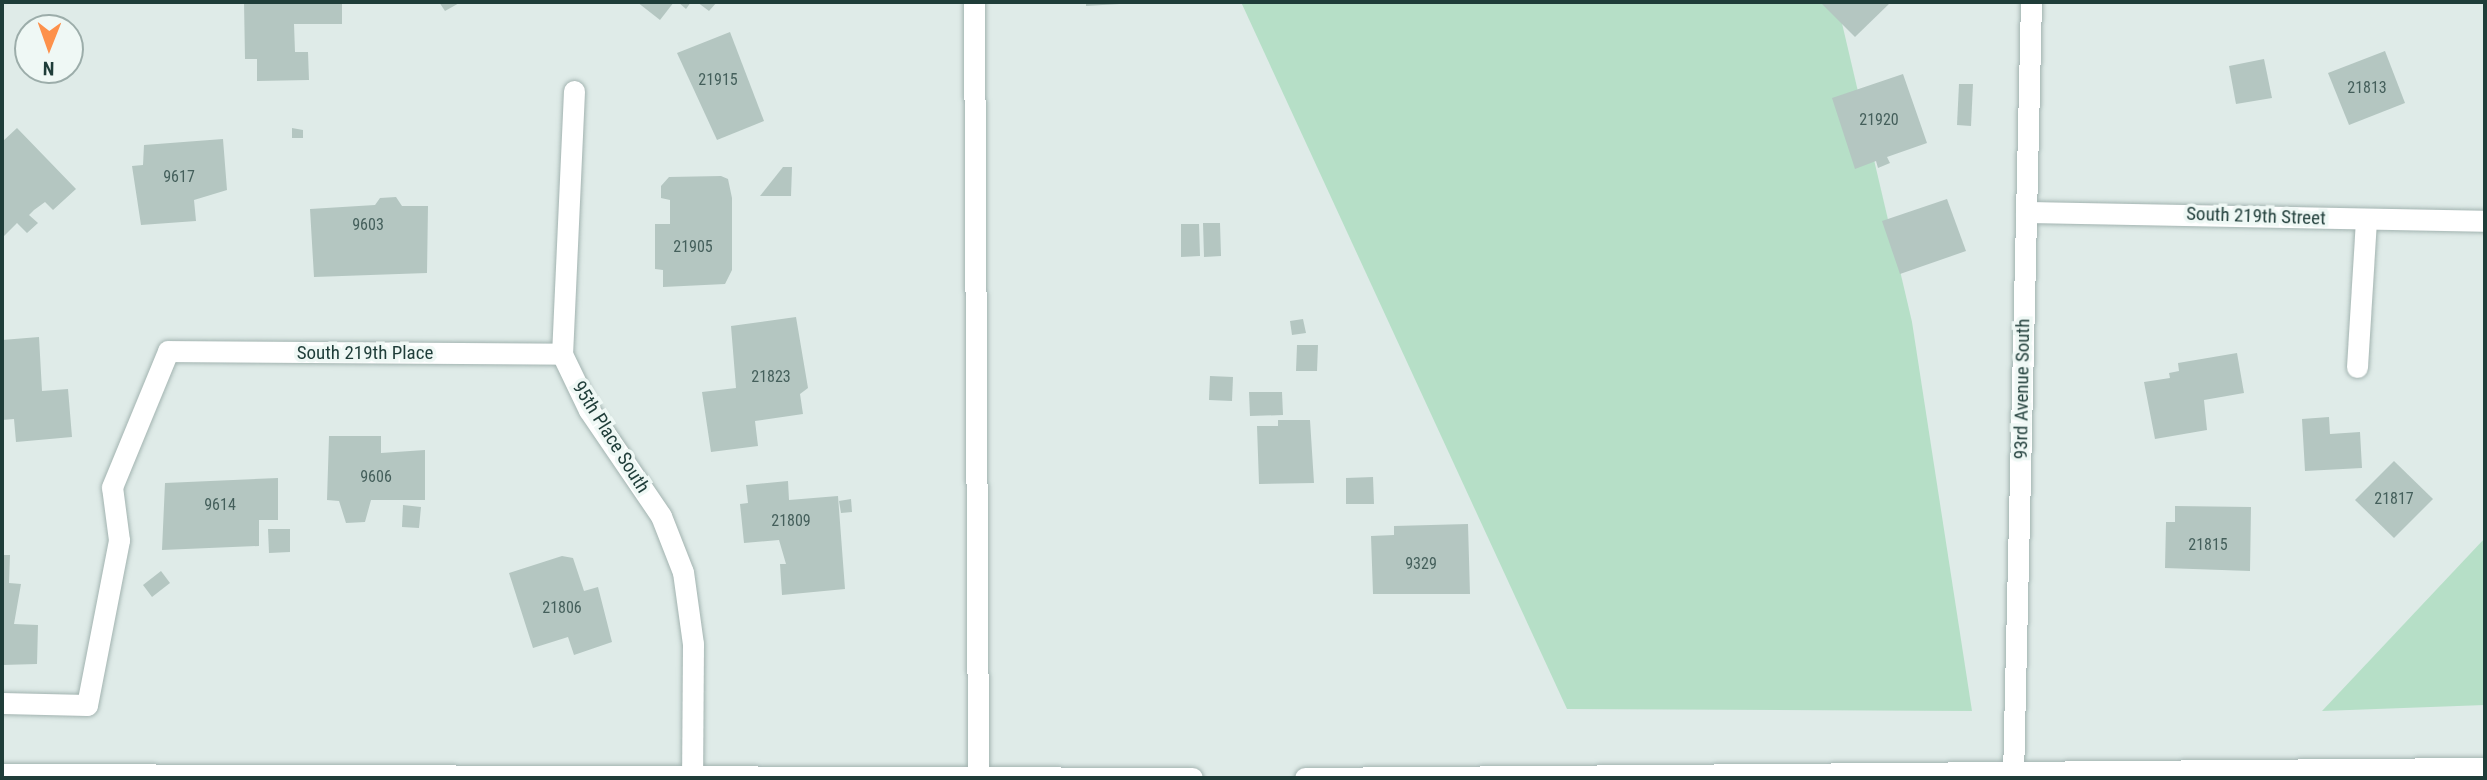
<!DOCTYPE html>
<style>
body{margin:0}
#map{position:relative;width:2487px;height:780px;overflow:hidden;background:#dfebe8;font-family:"Roboto Condensed",sans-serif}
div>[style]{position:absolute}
.green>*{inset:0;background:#b6dfc7}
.building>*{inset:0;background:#b4c6c1}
.roads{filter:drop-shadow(0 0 2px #a2b3b0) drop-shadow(0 0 2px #a2b3b0)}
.minor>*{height:21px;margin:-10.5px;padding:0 10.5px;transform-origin:10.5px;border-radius:10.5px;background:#fff}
span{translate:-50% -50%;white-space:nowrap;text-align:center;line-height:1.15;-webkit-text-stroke:7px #eff8f5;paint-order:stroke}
.number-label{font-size:16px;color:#445f5b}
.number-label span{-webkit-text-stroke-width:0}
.street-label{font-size:19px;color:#1f3d39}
.frame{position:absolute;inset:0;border:4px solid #1f3d39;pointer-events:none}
.north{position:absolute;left:14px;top:14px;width:70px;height:70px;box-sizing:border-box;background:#eff8f5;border:2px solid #9cadaa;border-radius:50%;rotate:181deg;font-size:19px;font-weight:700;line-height:28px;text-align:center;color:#1f3d39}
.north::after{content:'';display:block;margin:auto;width:24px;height:32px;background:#fd914b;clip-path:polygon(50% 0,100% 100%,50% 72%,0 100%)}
</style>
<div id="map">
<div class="green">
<i style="clip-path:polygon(1241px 2px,1837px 2px,1912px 322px,1972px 711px,1567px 709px)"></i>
<i style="clip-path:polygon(2485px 538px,2485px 705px,2322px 711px)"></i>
</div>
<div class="building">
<i style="clip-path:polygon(244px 2px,342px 2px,342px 24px,294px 24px,295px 52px,308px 52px,309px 80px,257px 81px,257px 59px,245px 59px)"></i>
<i style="clip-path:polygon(439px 2px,461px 2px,445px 11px)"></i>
<i style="clip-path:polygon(637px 2px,674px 2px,660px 20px)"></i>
<i style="clip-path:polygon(678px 2px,691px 2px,686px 9px)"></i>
<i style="clip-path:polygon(697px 2px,717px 2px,709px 11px)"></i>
<i style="clip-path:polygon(1086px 2px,1153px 2px,1086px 6px)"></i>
<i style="clip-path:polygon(1820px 2px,1891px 2px,1855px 37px)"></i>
<i style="clip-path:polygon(730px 32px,764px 121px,717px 140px,677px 53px)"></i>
<i style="clip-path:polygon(2385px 51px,2405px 103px,2349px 125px,2328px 73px)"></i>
<i style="clip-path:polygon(2264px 59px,2272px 98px,2236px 104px,2229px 66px)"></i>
<i style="clip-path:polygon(1903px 74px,1927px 143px,1887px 157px,1890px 163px,1878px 168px,1876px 161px,1855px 169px,1832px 98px)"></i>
<i style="clip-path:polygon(1959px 84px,1973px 84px,1971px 126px,1957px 125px)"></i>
<i style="clip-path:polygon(17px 128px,76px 189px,53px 210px,45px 202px,34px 210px,29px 215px,38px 223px,27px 233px,17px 223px,2px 238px,2px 142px)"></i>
<i style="clip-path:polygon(292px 128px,303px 130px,303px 138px,292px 138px)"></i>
<i style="clip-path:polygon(223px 139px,227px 190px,194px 200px,196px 221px,141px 225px,132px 166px,143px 165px,144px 145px)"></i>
<i style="clip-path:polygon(783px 167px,792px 167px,791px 196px,760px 196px)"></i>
<i style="clip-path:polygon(721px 176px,728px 179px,732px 198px,732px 270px,725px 284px,663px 287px,663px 270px,655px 269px,655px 224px,670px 224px,670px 200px,661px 198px,661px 186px,669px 177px)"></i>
<i style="clip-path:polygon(396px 197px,402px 206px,428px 206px,427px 273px,314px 277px,310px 209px,375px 205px,380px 198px)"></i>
<i style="clip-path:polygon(1947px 199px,1966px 251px,1900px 274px,1882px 221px)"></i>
<i style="clip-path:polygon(1203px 223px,1220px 223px,1221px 256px,1204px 257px)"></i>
<i style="clip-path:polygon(1181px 224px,1199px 224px,1200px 256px,1181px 257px)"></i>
<i style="clip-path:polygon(796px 317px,808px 388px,800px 394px,803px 414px,755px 421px,758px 446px,711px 452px,702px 392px,736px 388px,731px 326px)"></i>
<i style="clip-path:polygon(1303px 319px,1306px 333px,1292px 335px,1290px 321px)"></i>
<i style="clip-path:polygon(39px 337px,42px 391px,68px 389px,72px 437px,16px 442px,14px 419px,2px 420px,2px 340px)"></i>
<i style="clip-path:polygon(1297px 345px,1318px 345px,1317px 371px,1296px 371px)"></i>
<i style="clip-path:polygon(2237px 353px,2244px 393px,2204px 400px,2207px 430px,2155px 439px,2144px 382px,2170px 378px,2169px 373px,2179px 371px,2178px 363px)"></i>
<i style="clip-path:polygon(1210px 376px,1233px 377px,1232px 401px,1209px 400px)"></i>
<i style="clip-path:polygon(1249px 392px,1282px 392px,1283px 415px,1250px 416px)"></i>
<i style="clip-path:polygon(2329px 417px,2330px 434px,2360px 432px,2362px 468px,2305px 471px,2302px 419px)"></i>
<i style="clip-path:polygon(1278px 420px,1310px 420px,1314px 483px,1259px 484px,1257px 426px,1278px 426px)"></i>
<i style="clip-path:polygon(329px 436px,381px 436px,381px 453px,425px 450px,425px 500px,371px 500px,365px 522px,346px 523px,339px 501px,327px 500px)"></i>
<i style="clip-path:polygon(2394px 461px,2433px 499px,2394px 538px,2355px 500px)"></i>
<i style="clip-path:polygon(1373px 477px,1374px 504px,1346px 504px,1346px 478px)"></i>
<i style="clip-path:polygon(278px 478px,278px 520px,259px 520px,259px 546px,162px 550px,165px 483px)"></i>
<i style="clip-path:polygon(788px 481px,789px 500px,838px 496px,845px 589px,782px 595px,780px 564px,786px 564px,779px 540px,744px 543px,740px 504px,748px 503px,746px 485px)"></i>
<i style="clip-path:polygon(851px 499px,852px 512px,841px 513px,839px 501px)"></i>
<i style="clip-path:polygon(403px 505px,421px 507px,419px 528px,402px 527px)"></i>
<i style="clip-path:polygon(2175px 506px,2251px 507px,2250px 571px,2165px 568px,2166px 522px,2175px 522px)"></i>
<i style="clip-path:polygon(1468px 524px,1470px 594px,1373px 594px,1371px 536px,1394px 535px,1394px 526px)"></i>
<i style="clip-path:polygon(268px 529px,290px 529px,290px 552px,269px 553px)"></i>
<i style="clip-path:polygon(2px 555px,10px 555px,9px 583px,21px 584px,14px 624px,38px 625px,37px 664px,2px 665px)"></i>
<i style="clip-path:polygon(562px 556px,573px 558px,584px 591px,598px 587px,612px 642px,574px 655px,568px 637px,533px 648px,509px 573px)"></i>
<i style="clip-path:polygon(161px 571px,170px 583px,152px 597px,143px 585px)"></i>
</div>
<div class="roads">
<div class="minor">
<i style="left:974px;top:2px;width:773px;rotate:89.7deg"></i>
<i style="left:574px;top:91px;width:263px;rotate:92.6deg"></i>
<i style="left:562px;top:354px;width:62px;rotate:64.3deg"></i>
<i style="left:589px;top:410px;width:128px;rotate:55.8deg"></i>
<i style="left:661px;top:516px;width:60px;rotate:68.6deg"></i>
<i style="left:683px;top:572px;width:73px;rotate:82.1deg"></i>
<i style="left:693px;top:644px;width:134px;rotate:90.4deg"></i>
<i style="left:2026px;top:212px;width:459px;rotate:1.1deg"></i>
<i style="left:2357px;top:367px;width:148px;rotate:-86.5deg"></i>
<i style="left:2px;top:703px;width:85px;rotate:1.3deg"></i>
<i style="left:87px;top:705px;width:168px;rotate:-79deg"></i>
<i style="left:119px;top:540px;width:53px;rotate:-97.5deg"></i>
<i style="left:112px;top:487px;width:147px;rotate:-67.6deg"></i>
<i style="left:168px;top:351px;width:394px;rotate:0.4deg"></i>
<i style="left:2px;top:774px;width:1190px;rotate:0.19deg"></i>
<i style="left:2013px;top:776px;width:774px;rotate:-88.67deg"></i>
<i style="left:1305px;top:778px;width:1180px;rotate:-0.49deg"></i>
</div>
</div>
<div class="number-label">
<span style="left:718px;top:80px">21915</span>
<span style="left:2367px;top:88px">21813</span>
<span style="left:1879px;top:120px">21920</span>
<span style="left:179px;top:177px">9617</span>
<span style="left:368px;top:225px">9603</span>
<span style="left:693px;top:247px">21905</span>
<span style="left:771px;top:377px">21823</span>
<span style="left:376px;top:477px">9606</span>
<span style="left:2394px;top:499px">21817</span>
<span style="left:220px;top:505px">9614</span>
<span style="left:791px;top:521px">21809</span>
<span style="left:2208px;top:545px">21815</span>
<span style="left:1421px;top:564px">9329</span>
<span style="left:562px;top:608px">21806</span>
</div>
<div class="street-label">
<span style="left:2256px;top:216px;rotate:2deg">South 219th Street</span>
<span style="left:365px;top:353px">South 219th Place</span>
<span style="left:2022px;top:389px;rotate:-89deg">93rd Avenue South</span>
<span style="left:611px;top:437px;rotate:58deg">95th Place South</span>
</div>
<div class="frame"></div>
<div class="north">N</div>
</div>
